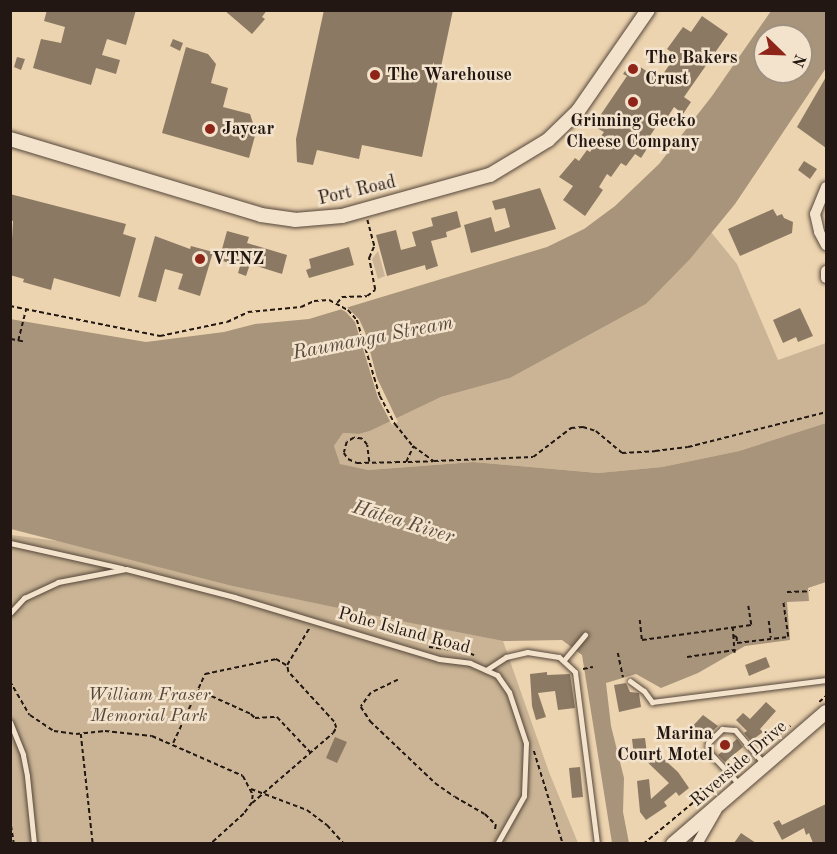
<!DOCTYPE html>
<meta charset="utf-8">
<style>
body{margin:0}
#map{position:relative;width:837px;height:854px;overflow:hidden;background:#edd4b0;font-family:"Old Standard TT",serif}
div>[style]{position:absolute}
.green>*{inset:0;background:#cab495}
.water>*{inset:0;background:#a8947a}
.pier>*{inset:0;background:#edd4b0}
.building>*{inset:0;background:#8c7964}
.path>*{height:1.5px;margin-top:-0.75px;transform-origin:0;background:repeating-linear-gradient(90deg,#221712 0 4.5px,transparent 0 7.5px)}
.roads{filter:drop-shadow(0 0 2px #55463a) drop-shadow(0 0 2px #55463a)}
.service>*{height:5px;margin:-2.5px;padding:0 2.5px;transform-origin:2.5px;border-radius:2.5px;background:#f3e3cc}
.minor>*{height:10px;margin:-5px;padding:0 5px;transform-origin:5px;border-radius:5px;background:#f3e3cc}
.secondary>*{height:14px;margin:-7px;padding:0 7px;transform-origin:7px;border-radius:7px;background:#f3e3cc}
.dots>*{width:16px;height:16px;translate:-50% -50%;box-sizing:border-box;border:3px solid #f3e3cc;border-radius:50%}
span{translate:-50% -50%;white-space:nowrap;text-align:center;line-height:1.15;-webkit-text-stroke:5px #f3e3cc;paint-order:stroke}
.poi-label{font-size:18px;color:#221712;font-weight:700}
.left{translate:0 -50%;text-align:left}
.right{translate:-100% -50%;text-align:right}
.street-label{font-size:18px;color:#221712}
.park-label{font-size:18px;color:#544639;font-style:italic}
.water-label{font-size:20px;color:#58493c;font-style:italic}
.frame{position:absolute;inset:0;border:12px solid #221712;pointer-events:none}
.north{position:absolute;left:753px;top:24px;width:60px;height:60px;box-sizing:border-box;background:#f3e3cc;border:2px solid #9f9182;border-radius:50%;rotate:113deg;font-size:16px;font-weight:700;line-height:24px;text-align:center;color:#221712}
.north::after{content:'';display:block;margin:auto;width:21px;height:27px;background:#8f2418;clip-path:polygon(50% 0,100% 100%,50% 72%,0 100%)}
</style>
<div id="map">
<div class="green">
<i style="clip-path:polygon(711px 232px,737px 264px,778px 360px,826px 343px,826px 423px,739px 451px,662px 467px,598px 473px,473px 462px,368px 470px,344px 466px,338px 462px,334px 446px,343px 433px,359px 434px,370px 431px,441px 397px,510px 378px,646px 304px)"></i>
<i style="clip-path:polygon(378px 251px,385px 276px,378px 279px,372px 259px)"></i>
<i style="clip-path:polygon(11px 535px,66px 542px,232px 586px,503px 641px,549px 772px,578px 843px,11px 844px)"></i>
</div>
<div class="water">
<i style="clip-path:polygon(evenodd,771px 11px,826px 11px,826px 68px,735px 204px,690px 259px,646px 304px,510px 378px,441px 397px,370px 431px,359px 434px,343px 433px,334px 446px,340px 464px,368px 470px,473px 462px,598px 473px,662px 467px,739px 451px,826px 423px,826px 582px,808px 588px,809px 601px,787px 602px,790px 640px,745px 646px,698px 673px,661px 688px,636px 674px,606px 683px,611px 726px,624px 778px,623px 812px,629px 843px,612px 843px,582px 655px,562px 640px,503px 641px,406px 622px,232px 586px,11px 529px,10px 319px,146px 342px,224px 332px,255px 324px,309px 319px,547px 247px,584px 229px,615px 206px,659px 164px,712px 96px,771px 11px,765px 36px,801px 36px,801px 72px,765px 72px,765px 36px)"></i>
</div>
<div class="pier">
<i style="clip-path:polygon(345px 305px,359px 319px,365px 332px,377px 378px,398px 422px,392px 425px,378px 398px,355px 322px,346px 312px,337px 307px)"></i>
</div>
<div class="building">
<i style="clip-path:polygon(47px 10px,136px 10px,126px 45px,107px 39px,102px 55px,120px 60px,116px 74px,96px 68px,91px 85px,33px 68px,41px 39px,61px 43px,65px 27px,44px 21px)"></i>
<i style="clip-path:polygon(224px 10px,267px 10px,262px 17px,265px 19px,252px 34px)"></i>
<i style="clip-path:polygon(324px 10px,453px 10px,422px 157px,362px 145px,359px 159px,317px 150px,313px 165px,297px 162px,296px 139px)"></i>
<i style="clip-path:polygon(702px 16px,728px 34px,684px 97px,691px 102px,683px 114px,674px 107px,667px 118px,663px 116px,650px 136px,654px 138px,641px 158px,635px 154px,626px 166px,621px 163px,611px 177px,607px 174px,599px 187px,603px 190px,585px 216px,563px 200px,573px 186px,559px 177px,575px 158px,579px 161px,587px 150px,590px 152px,604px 132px,593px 126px,627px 76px,623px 74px,632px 61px,659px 80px,676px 55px,667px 49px,683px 27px,691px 32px)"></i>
<i style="clip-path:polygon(173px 39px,183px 43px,180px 51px,170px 46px)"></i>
<i style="clip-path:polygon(186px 47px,208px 54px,216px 64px,211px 83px,228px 88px,223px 107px,250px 114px,256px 132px,249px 158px,162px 133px)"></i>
<i style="clip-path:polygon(17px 57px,25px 59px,21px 70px,14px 67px)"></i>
<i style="clip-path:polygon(826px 77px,826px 148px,797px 127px)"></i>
<i style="clip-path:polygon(804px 161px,817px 169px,810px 179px,798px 170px)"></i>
<i style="clip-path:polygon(540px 188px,556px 229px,471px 253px,464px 225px,491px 217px,495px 232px,510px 227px,505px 208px,495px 210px,492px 201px)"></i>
<i style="clip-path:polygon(10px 194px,126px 224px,123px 234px,136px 238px,120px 297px,54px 278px,51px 290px,23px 282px,24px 279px,10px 275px,13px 221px,10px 220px)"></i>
<i style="clip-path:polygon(773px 209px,777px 216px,782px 214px,784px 218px,793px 222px,792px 233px,740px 256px,728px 229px)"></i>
<i style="clip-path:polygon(457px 211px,461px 227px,446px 232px,447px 237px,431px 241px,438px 266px,426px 270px,425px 265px,387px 276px,376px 235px,396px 230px,401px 250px,416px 246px,412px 232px,433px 226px,431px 218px)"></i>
<i style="clip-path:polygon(227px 231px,249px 237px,247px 243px,287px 255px,282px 274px,250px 264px,246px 276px,238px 273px,240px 266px,219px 260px)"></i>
<i style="clip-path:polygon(155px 236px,190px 249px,191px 246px,213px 252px,200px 296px,178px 289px,183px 274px,165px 269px,156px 302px,138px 297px)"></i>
<i style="clip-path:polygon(349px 247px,354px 265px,309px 278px,306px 270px,311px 268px,309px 259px)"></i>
<i style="clip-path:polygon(800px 308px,813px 336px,798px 342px,796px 337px,783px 343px,773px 320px)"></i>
<i style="clip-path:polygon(766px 657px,770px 667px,749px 676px,745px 665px)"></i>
<i style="clip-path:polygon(547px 672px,547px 675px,570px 674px,575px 708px,558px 710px,555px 691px,538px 693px,546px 717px,536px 720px,532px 706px,530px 674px)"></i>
<i style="clip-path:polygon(626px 683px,630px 692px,639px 693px,641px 707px,619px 712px,614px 685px)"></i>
<i style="clip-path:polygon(766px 702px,776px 711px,760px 729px,763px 732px,751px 741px,744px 733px,747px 731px,736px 720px,743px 713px,750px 719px)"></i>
<i style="clip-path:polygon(703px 715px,718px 726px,701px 742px,690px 729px)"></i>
<i style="clip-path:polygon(335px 737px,347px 742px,337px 763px,326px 758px)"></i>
<i style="clip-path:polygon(645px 738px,648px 762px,657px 753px,678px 772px,689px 788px,679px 796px,676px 792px,664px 802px,667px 806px,646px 820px,640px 812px,637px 781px,649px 779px,651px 799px,669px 783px,640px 755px,634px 756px,632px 739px)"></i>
<i style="clip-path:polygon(737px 739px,743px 747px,725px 762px,718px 755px)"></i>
<i style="clip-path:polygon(580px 767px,583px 797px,572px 798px,569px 768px)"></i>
<i style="clip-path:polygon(826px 804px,826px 843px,813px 843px,809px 833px,806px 835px,804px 828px,782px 840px,773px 823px,779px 820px,782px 825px)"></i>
<i style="clip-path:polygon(741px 833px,756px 843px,734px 843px)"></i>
</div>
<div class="path">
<i style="left:337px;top:303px;width:8px;rotate:-50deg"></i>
<i style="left:342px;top:297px;width:25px;rotate:-2deg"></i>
<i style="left:367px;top:296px;width:10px;rotate:-37deg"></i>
<i style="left:375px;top:290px;width:33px;rotate:-101deg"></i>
<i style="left:369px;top:258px;width:13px;rotate:-67deg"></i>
<i style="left:374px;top:246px;width:27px;rotate:-105deg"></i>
<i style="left:10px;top:306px;width:153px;rotate:11.3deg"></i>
<i style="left:160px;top:336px;width:68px;rotate:-11.8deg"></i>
<i style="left:227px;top:322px;width:23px;rotate:-25deg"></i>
<i style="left:248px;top:312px;width:53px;rotate:-5.4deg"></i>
<i style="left:301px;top:307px;width:14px;rotate:-25deg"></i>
<i style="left:314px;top:301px;width:15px;rotate:-4deg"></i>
<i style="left:329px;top:300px;width:21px;rotate:28deg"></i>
<i style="left:348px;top:310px;width:13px;rotate:48deg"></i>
<i style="left:357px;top:320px;width:79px;rotate:73.2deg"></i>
<i style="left:380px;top:396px;width:32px;rotate:62deg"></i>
<i style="left:395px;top:424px;width:28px;rotate:51deg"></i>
<i style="left:413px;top:446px;width:26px;rotate:36deg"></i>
<i style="left:434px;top:461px;width:99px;rotate:-2.3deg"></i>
<i style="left:533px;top:457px;width:48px;rotate:-37.3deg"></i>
<i style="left:571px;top:428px;width:12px;rotate:-5deg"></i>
<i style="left:583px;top:427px;width:14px;rotate:17deg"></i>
<i style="left:596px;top:431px;width:34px;rotate:40deg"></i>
<i style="left:622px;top:453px;width:33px;rotate:-3deg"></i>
<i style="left:655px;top:451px;width:33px;rotate:-7deg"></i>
<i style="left:688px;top:447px;width:142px;rotate:-14.2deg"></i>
<i style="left:11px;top:339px;width:15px;rotate:11deg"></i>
<i style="left:18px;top:341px;width:32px;rotate:-76deg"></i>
<i style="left:369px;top:462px;width:17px;rotate:-97deg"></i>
<i style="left:367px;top:445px;width:8px;rotate:-130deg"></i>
<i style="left:362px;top:439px;width:8px;rotate:-173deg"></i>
<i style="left:354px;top:438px;width:8px;rotate:150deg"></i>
<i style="left:347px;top:442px;width:11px;rotate:105deg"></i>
<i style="left:344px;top:453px;width:7px;rotate:56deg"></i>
<i style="left:348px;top:459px;width:10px;rotate:24deg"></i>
<i style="left:357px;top:463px;width:39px;rotate:-1deg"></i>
<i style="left:396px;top:462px;width:10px"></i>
<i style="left:406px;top:462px;width:17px;rotate:-65deg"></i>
<i style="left:408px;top:462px;width:25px;rotate:-2deg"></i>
<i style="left:787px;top:592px;width:23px;rotate:-2deg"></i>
<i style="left:640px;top:620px;width:20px;rotate:84deg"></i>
<i style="left:642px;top:640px;width:110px;rotate:-7.8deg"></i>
<i style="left:751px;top:625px;width:19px;rotate:-99deg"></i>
<i style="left:769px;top:621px;width:17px;rotate:83deg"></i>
<i style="left:733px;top:627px;width:26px;rotate:86deg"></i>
<i style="left:734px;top:636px;width:3px;rotate:18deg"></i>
<i style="left:737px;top:637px;width:6px;rotate:90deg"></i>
<i style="left:737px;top:643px;width:51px;rotate:-6.7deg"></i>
<i style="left:788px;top:637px;width:35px;rotate:-98deg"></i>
<i style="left:429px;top:647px;width:35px;rotate:7deg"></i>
<i style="left:464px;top:651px;width:11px;rotate:22deg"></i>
<i style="left:618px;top:653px;width:25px;rotate:78deg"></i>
<i style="left:687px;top:657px;width:49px;rotate:-8.3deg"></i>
<i style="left:583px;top:669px;width:10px;rotate:-11deg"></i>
<i style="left:398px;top:680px;width:30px;rotate:154deg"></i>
<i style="left:371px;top:693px;width:17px;rotate:126deg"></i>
<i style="left:361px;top:707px;width:17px;rotate:57deg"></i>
<i style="left:370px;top:721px;width:90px;rotate:43.6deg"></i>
<i style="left:435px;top:783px;width:24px;rotate:35deg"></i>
<i style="left:455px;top:797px;width:34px;rotate:30deg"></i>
<i style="left:485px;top:814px;width:16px;rotate:45deg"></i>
<i style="left:496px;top:825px;width:6px;rotate:99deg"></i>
<i style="left:10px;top:681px;width:39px;rotate:60deg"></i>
<i style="left:30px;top:715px;width:29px;rotate:34deg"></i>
<i style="left:54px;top:731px;width:22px;rotate:8deg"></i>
<i style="left:76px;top:734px;width:29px;rotate:-6deg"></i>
<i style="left:105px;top:731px;width:47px;rotate:6.1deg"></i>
<i style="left:152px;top:736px;width:99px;rotate:23.7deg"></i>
<i style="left:243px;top:776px;width:21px;rotate:62deg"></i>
<i style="left:253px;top:795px;width:8px;rotate:97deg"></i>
<i style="left:252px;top:803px;width:14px;rotate:126deg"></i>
<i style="left:244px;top:814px;width:45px;rotate:137.7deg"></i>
<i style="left:198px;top:690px;width:58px;rotate:24.4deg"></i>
<i style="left:251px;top:714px;width:6px;rotate:45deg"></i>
<i style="left:255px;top:718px;width:22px;rotate:-3deg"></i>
<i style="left:277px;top:717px;width:50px;rotate:46.6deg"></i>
<i style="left:819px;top:702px;width:9px;rotate:-41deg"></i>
<i style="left:81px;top:734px;width:111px;rotate:83.8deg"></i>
<i style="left:173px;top:743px;width:76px;rotate:-65.1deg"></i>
<i style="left:205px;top:674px;width:73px;rotate:-11.9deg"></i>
<i style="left:276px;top:659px;width:12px;rotate:31deg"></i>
<i style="left:760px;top:749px;width:38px;rotate:-37deg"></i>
<i style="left:534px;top:751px;width:97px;rotate:72.7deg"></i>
<i style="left:734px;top:769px;width:19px;rotate:-39deg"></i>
<i style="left:251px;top:789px;width:60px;rotate:20.6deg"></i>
<i style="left:307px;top:810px;width:25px;rotate:37deg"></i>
<i style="left:327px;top:825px;width:25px;rotate:48deg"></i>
<i style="left:252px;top:803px;width:107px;rotate:-40.8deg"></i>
<i style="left:333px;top:733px;width:6px;rotate:-59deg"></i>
<i style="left:336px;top:728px;width:6px;rotate:-108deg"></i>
<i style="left:334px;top:722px;width:68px;rotate:-132.6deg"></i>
<i style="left:288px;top:672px;width:7px;rotate:-98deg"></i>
<i style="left:287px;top:665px;width:44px;rotate:-58.8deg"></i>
<i style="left:10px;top:818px;width:26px;rotate:81deg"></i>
<i style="left:643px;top:844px;width:105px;rotate:-39.6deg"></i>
</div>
<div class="roads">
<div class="service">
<i style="left:10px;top:543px;width:115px;rotate:12.6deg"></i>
<i style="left:10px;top:613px;width:21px;rotate:-47deg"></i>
<i style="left:24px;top:598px;width:38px;rotate:-25deg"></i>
<i style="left:58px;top:582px;width:69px;rotate:-10.8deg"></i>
<i style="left:126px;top:569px;width:112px;rotate:14.5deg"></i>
<i style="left:234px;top:597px;width:214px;rotate:16.8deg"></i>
<i style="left:439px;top:659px;width:31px;rotate:7deg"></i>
<i style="left:470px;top:663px;width:30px;rotate:24deg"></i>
<i style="left:497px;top:675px;width:21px;rotate:55deg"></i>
<i style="left:509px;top:692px;width:54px;rotate:71.6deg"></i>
<i style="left:526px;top:743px;width:53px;rotate:92.2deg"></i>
<i style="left:524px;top:796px;width:55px;rotate:119.4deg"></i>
<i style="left:564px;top:660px;width:33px;rotate:-50deg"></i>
<i style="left:486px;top:670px;width:24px;rotate:-33deg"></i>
<i style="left:506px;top:657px;width:22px;rotate:-13deg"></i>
<i style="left:527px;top:652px;width:32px;rotate:9deg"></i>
<i style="left:559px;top:657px;width:22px;rotate:43deg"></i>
<i style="left:575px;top:672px;width:173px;rotate:82.7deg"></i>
<i style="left:630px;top:681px;width:17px;rotate:36deg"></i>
<i style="left:644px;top:691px;width:14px;rotate:54deg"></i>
<i style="left:652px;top:702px;width:175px;rotate:-7.2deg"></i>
<i style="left:10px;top:722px;width:35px;rotate:68deg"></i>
<i style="left:23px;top:755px;width:21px;rotate:79deg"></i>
<i style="left:27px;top:776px;width:68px;rotate:84.1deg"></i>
<i style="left:739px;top:784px;width:45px;rotate:-133.2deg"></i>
<i style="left:708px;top:751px;width:8px;rotate:-90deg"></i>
<i style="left:708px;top:743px;width:20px;rotate:-45deg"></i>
<i style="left:722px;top:729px;width:13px;rotate:4deg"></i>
<i style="left:735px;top:730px;width:46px;rotate:49.4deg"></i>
</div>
<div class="minor">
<i style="left:826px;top:187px;width:29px;rotate:112deg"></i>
<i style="left:815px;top:214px;width:18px;rotate:77deg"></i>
<i style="left:819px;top:232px;width:15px;rotate:62deg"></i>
<i style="left:826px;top:271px;width:7px;rotate:90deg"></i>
<i style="left:697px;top:844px;width:39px;rotate:-60deg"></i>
</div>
<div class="secondary">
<i style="left:10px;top:139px;width:262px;rotate:16.8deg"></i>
<i style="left:261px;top:215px;width:34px;rotate:8deg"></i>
<i style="left:295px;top:220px;width:47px;rotate:-4.9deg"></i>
<i style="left:342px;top:216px;width:154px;rotate:-15.5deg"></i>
<i style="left:490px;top:175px;width:68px;rotate:-31.1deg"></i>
<i style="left:548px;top:140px;width:42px;rotate:-44deg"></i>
<i style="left:578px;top:111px;width:123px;rotate:-55.3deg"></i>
<i style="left:673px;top:844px;width:202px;rotate:-40.8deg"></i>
</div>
</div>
<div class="dots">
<i style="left:633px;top:69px;background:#8f2418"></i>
<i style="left:375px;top:75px;background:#8f2418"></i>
<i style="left:633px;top:102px;background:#8f2418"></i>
<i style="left:210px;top:129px;background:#8f2418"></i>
<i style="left:200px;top:259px;background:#8f2418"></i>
<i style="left:725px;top:745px;background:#8f2418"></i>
</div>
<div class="poi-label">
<span class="left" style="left:645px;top:69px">The Bakers<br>Crust</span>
<span class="left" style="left:387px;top:75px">The Warehouse</span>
<span style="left:633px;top:132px">Grinning Gecko<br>Cheese Company</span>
<span class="left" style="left:222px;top:129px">Jaycar</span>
<span class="left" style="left:212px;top:259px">VTNZ</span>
<span class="right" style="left:713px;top:745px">Marina<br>Court Motel</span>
</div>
<div class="street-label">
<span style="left:357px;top:191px;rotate:-13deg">Port Road</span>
<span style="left:404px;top:631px;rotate:15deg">Pohe Island Road</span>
<span style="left:739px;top:764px;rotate:-41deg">Riverside Drive</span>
</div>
<div class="park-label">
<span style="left:149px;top:706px">William Fraser<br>Memorial Park</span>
</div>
<div class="water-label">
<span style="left:373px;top:339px;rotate:-11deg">Raumanga Stream</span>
<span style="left:403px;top:523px;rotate:17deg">Hātea River</span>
</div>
<div class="frame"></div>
<div class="north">N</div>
</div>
